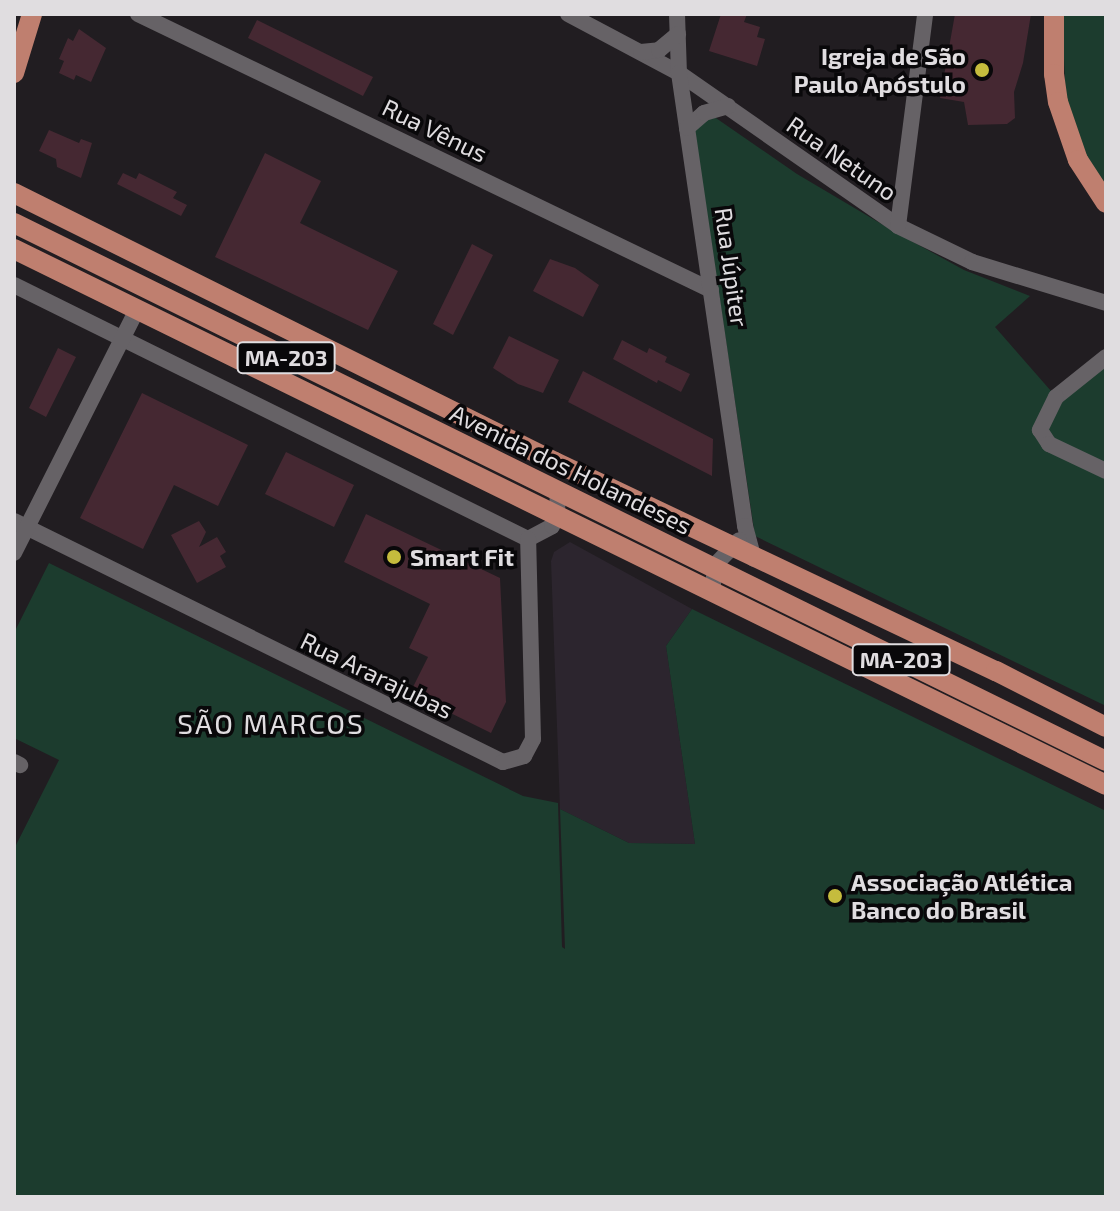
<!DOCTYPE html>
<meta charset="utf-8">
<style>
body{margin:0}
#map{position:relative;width:1120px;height:1211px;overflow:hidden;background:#211d21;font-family:"Exo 2",sans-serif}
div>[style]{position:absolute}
.built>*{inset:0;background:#2c252e}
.green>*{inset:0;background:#1c3c2e}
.building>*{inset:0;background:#452832}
.minor>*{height:16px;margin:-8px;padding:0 8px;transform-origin:8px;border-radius:8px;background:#666266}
.major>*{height:20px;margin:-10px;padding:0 10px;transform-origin:10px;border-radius:10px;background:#bf7f6f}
.dots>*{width:22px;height:22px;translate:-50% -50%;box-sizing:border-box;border:4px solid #09080a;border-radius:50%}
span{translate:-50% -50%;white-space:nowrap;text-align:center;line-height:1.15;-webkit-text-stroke:7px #09080a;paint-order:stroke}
.shield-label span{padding:2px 6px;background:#09080a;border:2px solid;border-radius:6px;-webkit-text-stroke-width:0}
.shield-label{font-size:22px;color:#e0dde0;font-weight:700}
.poi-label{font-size:24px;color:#e0dde0;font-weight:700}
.right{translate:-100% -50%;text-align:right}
.left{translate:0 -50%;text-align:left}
.street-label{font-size:24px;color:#e0dde0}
.quarter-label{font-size:28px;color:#e0dde0;letter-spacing:2px}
.frame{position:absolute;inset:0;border:16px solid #e0dde0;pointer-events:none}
</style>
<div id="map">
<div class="built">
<i style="clip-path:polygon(570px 542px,692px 609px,666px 646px,695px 844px,629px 843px,560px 809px,551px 561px,554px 552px)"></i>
</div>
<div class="green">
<i style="clip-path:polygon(1062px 14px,1106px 14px,1106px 196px,1082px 156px,1066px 104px)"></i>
<i style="clip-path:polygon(713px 116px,797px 174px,895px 232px,964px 270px,1030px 296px,995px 327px,1051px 391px,1106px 367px,1106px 706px,755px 536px,694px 127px)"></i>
<i style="clip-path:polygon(49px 563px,523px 796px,558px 803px,562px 947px,565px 949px,560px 809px,629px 843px,695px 844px,666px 646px,692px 609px,1106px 811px,1106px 1197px,14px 1197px,14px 849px,59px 760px,14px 738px,14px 633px)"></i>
</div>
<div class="building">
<i style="clip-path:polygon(721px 14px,747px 14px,744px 22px,760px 27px,757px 37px,765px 39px,757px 66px,709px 51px)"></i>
<i style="clip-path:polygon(955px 14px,1031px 14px,1023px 63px,1014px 92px,1015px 118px,1007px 124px,968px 125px,964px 102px,940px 98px)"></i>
<i style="clip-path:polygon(257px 20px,373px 77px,363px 96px,248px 38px)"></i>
<i style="clip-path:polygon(79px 29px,106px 48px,91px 82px,76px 75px,74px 80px,59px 73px,64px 61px,59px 59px,68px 38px,73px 41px)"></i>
<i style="clip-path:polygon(49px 130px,79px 143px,81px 139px,92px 143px,81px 178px,57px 167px,56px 159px,39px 151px)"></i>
<i style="clip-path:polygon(265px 153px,321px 181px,300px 223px,398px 271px,368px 330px,215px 257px)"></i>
<i style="clip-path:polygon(123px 173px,136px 179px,139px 173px,177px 192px,173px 198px,187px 205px,181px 216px,117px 184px)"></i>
<i style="clip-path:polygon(472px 244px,493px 255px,453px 335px,433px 324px)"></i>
<i style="clip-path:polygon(550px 259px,575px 268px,599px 285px,583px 317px,533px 291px)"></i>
<i style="clip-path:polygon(509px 336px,559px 360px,543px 393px,518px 384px,493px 368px)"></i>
<i style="clip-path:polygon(622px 340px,647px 353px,649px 348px,667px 357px,665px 362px,690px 374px,681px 392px,658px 380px,657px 383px,613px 359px)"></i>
<i style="clip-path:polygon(58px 348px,76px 357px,46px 417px,29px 408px)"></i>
<i style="clip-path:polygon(583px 371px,713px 439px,712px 476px,568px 402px)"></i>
<i style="clip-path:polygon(142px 393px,248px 445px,218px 506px,174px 485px,143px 549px,80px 518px)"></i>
<i style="clip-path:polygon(286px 452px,354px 485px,334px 527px,265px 494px)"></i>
<i style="clip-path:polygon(366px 514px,500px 578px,506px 702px,491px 733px,410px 693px,428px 657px,409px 648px,430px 604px,344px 562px)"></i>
<i style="clip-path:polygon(199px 521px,206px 532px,199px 547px,217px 537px,226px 552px,220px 556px,226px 567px,197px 583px,171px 535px)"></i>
</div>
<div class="minor">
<i style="left:138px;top:14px;width:636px;rotate:25.72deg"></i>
<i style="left:568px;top:14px;width:126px;rotate:28deg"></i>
<i style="left:679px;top:73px;width:267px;rotate:34.9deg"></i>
<i style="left:898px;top:226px;width:82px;rotate:25.9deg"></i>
<i style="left:972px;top:262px;width:140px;rotate:17deg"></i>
<i style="left:677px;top:14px;width:59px;rotate:88.1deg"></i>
<i style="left:679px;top:73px;width:458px;rotate:81.7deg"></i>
<i style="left:745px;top:526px;width:34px;rotate:75deg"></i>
<i style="left:641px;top:52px;width:18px;rotate:-6deg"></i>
<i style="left:659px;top:50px;width:25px;rotate:-40deg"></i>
<i style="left:687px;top:128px;width:23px;rotate:-41deg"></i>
<i style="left:704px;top:113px;width:25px;rotate:-16deg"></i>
<i style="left:898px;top:226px;width:214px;rotate:-82.7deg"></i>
<i style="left:14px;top:285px;width:573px;rotate:26.3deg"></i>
<i style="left:528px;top:539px;width:27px;rotate:-28deg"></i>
<i style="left:552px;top:526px;width:12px;rotate:-66deg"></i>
<i style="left:557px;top:515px;width:23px;rotate:-88deg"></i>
<i style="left:1106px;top:357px;width:64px;rotate:141.3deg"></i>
<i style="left:1056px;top:397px;width:37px;rotate:116deg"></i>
<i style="left:1040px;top:430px;width:17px;rotate:57deg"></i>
<i style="left:1049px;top:444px;width:63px;rotate:25.3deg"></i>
<i style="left:14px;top:521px;width:545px;rotate:26.24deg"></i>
<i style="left:503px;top:762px;width:22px;rotate:-16deg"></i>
<i style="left:524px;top:756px;width:19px;rotate:-62deg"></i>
<i style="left:533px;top:739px;width:200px;rotate:-91.4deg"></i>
<i style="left:14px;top:553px;width:273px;rotate:-63.2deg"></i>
<i style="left:712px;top:591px;width:27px;rotate:-82deg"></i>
<i style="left:716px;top:564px;width:33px;rotate:-46deg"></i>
<i style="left:14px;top:762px;width:7px;rotate:27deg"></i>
</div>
<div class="major">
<i style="left:1054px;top:14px;width:60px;rotate:90deg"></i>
<i style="left:1054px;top:74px;width:28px;rotate:82deg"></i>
<i style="left:1058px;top:102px;width:61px;rotate:71deg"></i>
<i style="left:1078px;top:160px;width:51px;rotate:56.9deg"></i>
<i style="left:14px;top:73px;width:62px;rotate:-73deg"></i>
<i style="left:14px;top:193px;width:604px;rotate:26.44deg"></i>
<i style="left:555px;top:462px;width:488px;rotate:25.4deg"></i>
<i style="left:996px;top:671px;width:123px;rotate:27deg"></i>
<i style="left:14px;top:223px;width:1217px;rotate:26.23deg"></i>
<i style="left:14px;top:249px;width:1216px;rotate:26.14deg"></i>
</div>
<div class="dots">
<i style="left:982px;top:70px;background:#c5bc3d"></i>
<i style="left:394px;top:557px;background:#c5bc3d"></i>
<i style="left:835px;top:896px;background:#c5bc3d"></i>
</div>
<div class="shield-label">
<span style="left:286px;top:358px">MA-203</span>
<span style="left:901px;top:660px">MA-203</span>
</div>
<div class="poi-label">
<span class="right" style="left:966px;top:70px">Igreja de São<br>Paulo Apóstulo</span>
<span class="left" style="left:410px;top:557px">Smart Fit</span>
<span class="left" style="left:851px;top:896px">Associação Atlética<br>Banco do Brasil</span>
</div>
<div class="street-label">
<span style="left:435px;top:130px;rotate:26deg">Rua Vênus</span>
<span style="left:842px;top:158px;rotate:35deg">Rua Netuno</span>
<span style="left:732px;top:267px;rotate:82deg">Rua Júpiter</span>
<span style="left:571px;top:469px;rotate:26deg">Avenida dos Holandeses</span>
<span style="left:377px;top:675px;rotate:26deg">Rua Ararajubas</span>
</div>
<div class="quarter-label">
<span style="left:271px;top:723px">SÃO MARCOS</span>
</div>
<div class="frame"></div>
</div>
